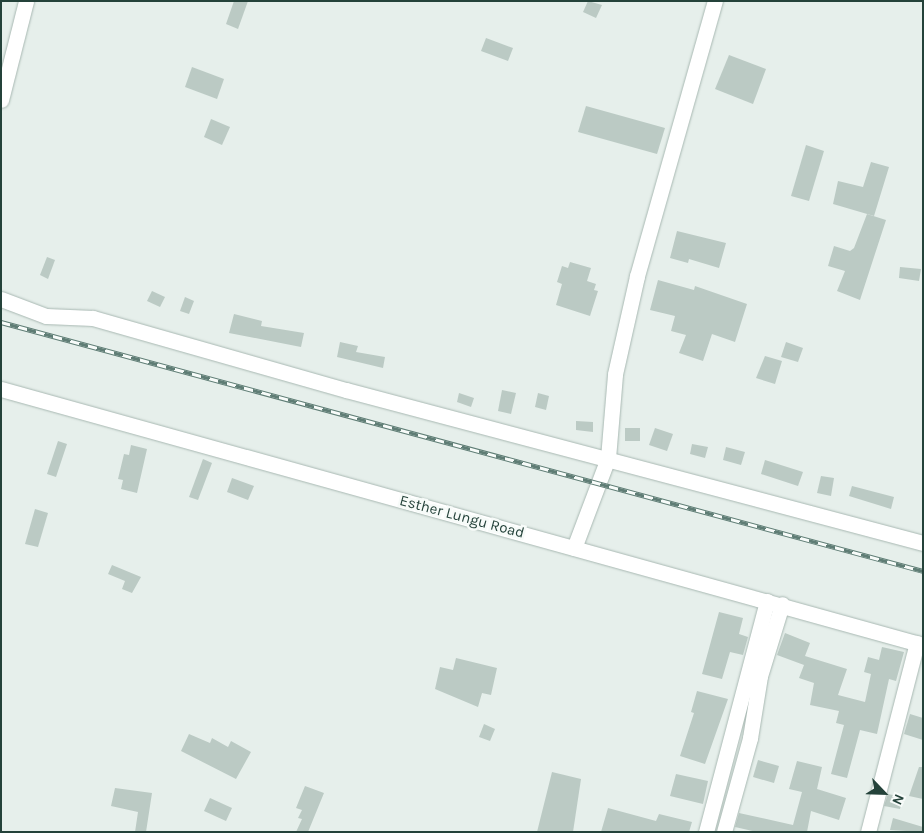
<!DOCTYPE html>
<style>
body{margin:0}
#map{position:relative;width:924px;height:833px;overflow:hidden;background:#e6efeb;font-family:Karla,sans-serif}
div>[style]{position:absolute}
.building>*{inset:0;background:#bbcac4}
.roads{filter:drop-shadow(0 0 1px #a8b8b2) drop-shadow(0 0 1px #a8b8b2)}
.minor>*{height:15px;margin:-7.5px;padding:0 7.5px;transform-origin:7.5px;border-radius:7.5px;background:#fff}
.rail>*{height:5px;margin-top:-2.5px;transform-origin:0;background:repeating-linear-gradient(90deg,#f7fbf9 0 9px,#5f7d75 0 18px);box-sizing:border-box;border-block:1px solid #5f7d75}
span{translate:-50% -50%;white-space:nowrap;text-align:center;line-height:1.15;-webkit-text-stroke:5px #f7fbf9;paint-order:stroke}
.street-label{font-size:15px;color:#24423a}
.frame{position:absolute;inset:0;border:2px solid #24423a;pointer-events:none}
.north{position:absolute;left:859px;top:768px;width:50px;height:50px;-webkit-text-stroke:4px #f7fbf9;paint-order:stroke;rotate:114deg;font-size:14px;font-weight:700;line-height:20px;text-align:center;color:#24423a}
.north::after{content:'';display:block;margin:auto;width:18px;height:22px;background:#24423a;clip-path:polygon(50% 0,100% 100%,50% 72%,0 100%)}
</style>
<div id="map">
<div class="building">
<i style="clip-path:polygon(234px 1px,248px 1px,238px 29px,226px 24px)"></i>
<i style="clip-path:polygon(588px 1px,602px 5px,596px 18px,583px 12px)"></i>
<i style="clip-path:polygon(486px 38px,513px 48px,508px 61px,481px 51px)"></i>
<i style="clip-path:polygon(729px 55px,766px 69px,753px 104px,715px 89px)"></i>
<i style="clip-path:polygon(192px 67px,224px 79px,217px 99px,185px 87px)"></i>
<i style="clip-path:polygon(586px 106px,665px 128px,657px 154px,578px 132px)"></i>
<i style="clip-path:polygon(211px 119px,230px 127px,222px 145px,204px 137px)"></i>
<i style="clip-path:polygon(806px 145px,824px 151px,809px 201px,791px 196px)"></i>
<i style="clip-path:polygon(871px 162px,889px 167px,874px 216px,833px 204px,838px 181px,863px 187px)"></i>
<i style="clip-path:polygon(867px 214px,886px 220px,860px 300px,837px 291px,845px 271px,828px 266px,834px 246px,850px 251px,854px 248px)"></i>
<i style="clip-path:polygon(677px 231px,726px 243px,719px 268px,689px 259px,688px 263px,670px 258px)"></i>
<i style="clip-path:polygon(47px 257px,55px 260px,48px 279px,40px 275px)"></i>
<i style="clip-path:polygon(570px 262px,591px 268px,587px 281px,596px 284px,594px 290px,598px 291px,590px 316px,556px 305px,562px 284px,557px 282px,562px 266px,568px 268px)"></i>
<i style="clip-path:polygon(900px 267px,921px 269px,919px 281px,899px 278px)"></i>
<i style="clip-path:polygon(658px 280px,694px 290px,695px 286px,747px 304px,735px 342px,712px 334px,703px 361px,679px 353px,686px 335px,671px 331px,675px 316px,650px 310px)"></i>
<i style="clip-path:polygon(152px 291px,165px 297px,160px 307px,147px 301px)"></i>
<i style="clip-path:polygon(185px 297px,194px 301px,189px 314px,180px 311px)"></i>
<i style="clip-path:polygon(234px 314px,262px 321px,261px 326px,304px 333px,301px 347px,229px 333px)"></i>
<i style="clip-path:polygon(340px 342px,358px 346px,356px 352px,385px 357px,383px 368px,337px 357px)"></i>
<i style="clip-path:polygon(786px 342px,803px 348px,798px 362px,781px 357px)"></i>
<i style="clip-path:polygon(765px 356px,782px 361px,775px 384px,756px 378px)"></i>
<i style="clip-path:polygon(502px 390px,516px 393px,511px 414px,498px 411px)"></i>
<i style="clip-path:polygon(459px 393px,474px 398px,471px 407px,457px 402px)"></i>
<i style="clip-path:polygon(538px 393px,549px 396px,546px 410px,535px 407px)"></i>
<i style="clip-path:polygon(576px 421px,593px 422px,593px 432px,576px 430px)"></i>
<i style="clip-path:polygon(625px 428px,640px 428px,640px 441px,625px 441px)"></i>
<i style="clip-path:polygon(655px 428px,673px 434px,667px 451px,649px 445px)"></i>
<i style="clip-path:polygon(58px 441px,67px 444px,56px 477px,47px 474px)"></i>
<i style="clip-path:polygon(692px 444px,708px 447px,705px 458px,690px 454px)"></i>
<i style="clip-path:polygon(131px 445px,147px 449px,137px 493px,121px 489px,123px 480px,118px 479px,124px 454px,129px 455px)"></i>
<i style="clip-path:polygon(726px 447px,745px 452px,741px 465px,723px 460px)"></i>
<i style="clip-path:polygon(203px 459px,212px 463px,198px 500px,189px 497px)"></i>
<i style="clip-path:polygon(765px 460px,803px 472px,798px 486px,761px 474px)"></i>
<i style="clip-path:polygon(821px 476px,834px 478px,831px 496px,817px 493px)"></i>
<i style="clip-path:polygon(232px 478px,254px 486px,248px 500px,227px 492px)"></i>
<i style="clip-path:polygon(852px 486px,894px 497px,891px 509px,849px 496px)"></i>
<i style="clip-path:polygon(35px 509px,48px 513px,38px 547px,25px 544px)"></i>
<i style="clip-path:polygon(112px 565px,141px 577px,132px 593px,122px 589px,125px 581px,108px 574px)"></i>
<i style="clip-path:polygon(719px 612px,743px 618px,739px 634px,748px 637px,743px 655px,730px 652px,722px 679px,702px 674px)"></i>
<i style="clip-path:polygon(785px 633px,810px 643px,805px 656px,847px 669px,838px 695px,865px 702px,871px 674px,864px 672px,868px 657px,879px 660px,882px 647px,904px 652px,896px 681px,889px 679px,877px 734px,860px 730px,847px 778px,831px 774px,844px 725px,836px 723px,839px 711px,810px 705px,814px 683px,799px 678px,804px 665px,777px 655px)"></i>
<i style="clip-path:polygon(456px 658px,497px 668px,491px 695px,482px 693px,478px 707px,435px 689px,440px 667px,453px 670px)"></i>
<i style="clip-path:polygon(697px 691px,728px 699px,705px 764px,680px 756px,694px 713px,691px 712px)"></i>
<i style="clip-path:polygon(910px 714px,923px 718px,923px 740px,904px 734px)"></i>
<i style="clip-path:polygon(484px 724px,495px 729px,490px 741px,479px 737px)"></i>
<i style="clip-path:polygon(189px 734px,210px 743px,212px 738px,228px 747px,231px 741px,251px 752px,236px 779px,181px 751px)"></i>
<i style="clip-path:polygon(758px 760px,779px 766px,774px 783px,753px 777px)"></i>
<i style="clip-path:polygon(797px 761px,822px 767px,817px 789px,846px 798px,839px 820px,811px 811px,807px 832px,757px 832px,735px 827px,739px 813px,793px 825px,802px 792px,789px 789px)"></i>
<i style="clip-path:polygon(919px 767px,923px 767px,923px 799px,909px 796px)"></i>
<i style="clip-path:polygon(552px 772px,581px 779px,573px 832px,537px 832px)"></i>
<i style="clip-path:polygon(676px 774px,708px 781px,703px 804px,670px 796px)"></i>
<i style="clip-path:polygon(305px 786px,324px 793px,308px 832px,296px 832px,302px 819px,298px 818px,302px 810px,296px 808px)"></i>
<i style="clip-path:polygon(115px 788px,152px 793px,146px 832px,135px 832px,138px 812px,111px 806px)"></i>
<i style="clip-path:polygon(888px 794px,903px 797px,900px 809px,884px 806px)"></i>
<i style="clip-path:polygon(210px 798px,232px 808px,226px 821px,204px 811px)"></i>
<i style="clip-path:polygon(608px 808px,656px 821px,659px 814px,692px 822px,689px 832px,601px 832px)"></i>
<i style="clip-path:polygon(893px 818px,923px 827px,923px 832px,890px 830px)"></i>
</div>
<div class="roads">
<div class="minor">
<i style="left:1px;top:100px;width:102px;rotate:-75.8deg"></i>
<i style="left:1px;top:299px;width:48px;rotate:20.7deg"></i>
<i style="left:46px;top:316px;width:47px;rotate:2.4deg"></i>
<i style="left:93px;top:318px;width:263px;rotate:15.9deg"></i>
<i style="left:346px;top:390px;width:597px;rotate:14.85deg"></i>
<i style="left:1px;top:389px;width:957px;rotate:15.52deg"></i>
<i style="left:574px;top:548px;width:96px;rotate:-69.3deg"></i>
<i style="left:608px;top:458px;width:84px;rotate:-85.2deg"></i>
<i style="left:615px;top:374px;width:100px;rotate:-77.3deg"></i>
<i style="left:637px;top:276px;width:286px;rotate:-74.2deg"></i>
<i style="left:706px;top:832px;width:239px;rotate:-75.2deg"></i>
<i style="left:724px;top:832px;width:98px;rotate:-74.5deg"></i>
<i style="left:750px;top:738px;width:63px;rotate:-80.8deg"></i>
<i style="left:760px;top:676px;width:75px;rotate:-73deg"></i>
<i style="left:868px;top:832px;width:195px;rotate:-75.5deg"></i>
</div>
</div>
<div class="rail">
<i style="left:1px;top:322px;width:955px;rotate:15.11deg"></i>
</div>
<div class="street-label">
<span style="left:462px;top:517px;rotate:15deg">Esther Lungu Road</span>
</div>
<div class="frame"></div>
<div class="north">N</div>
</div>
